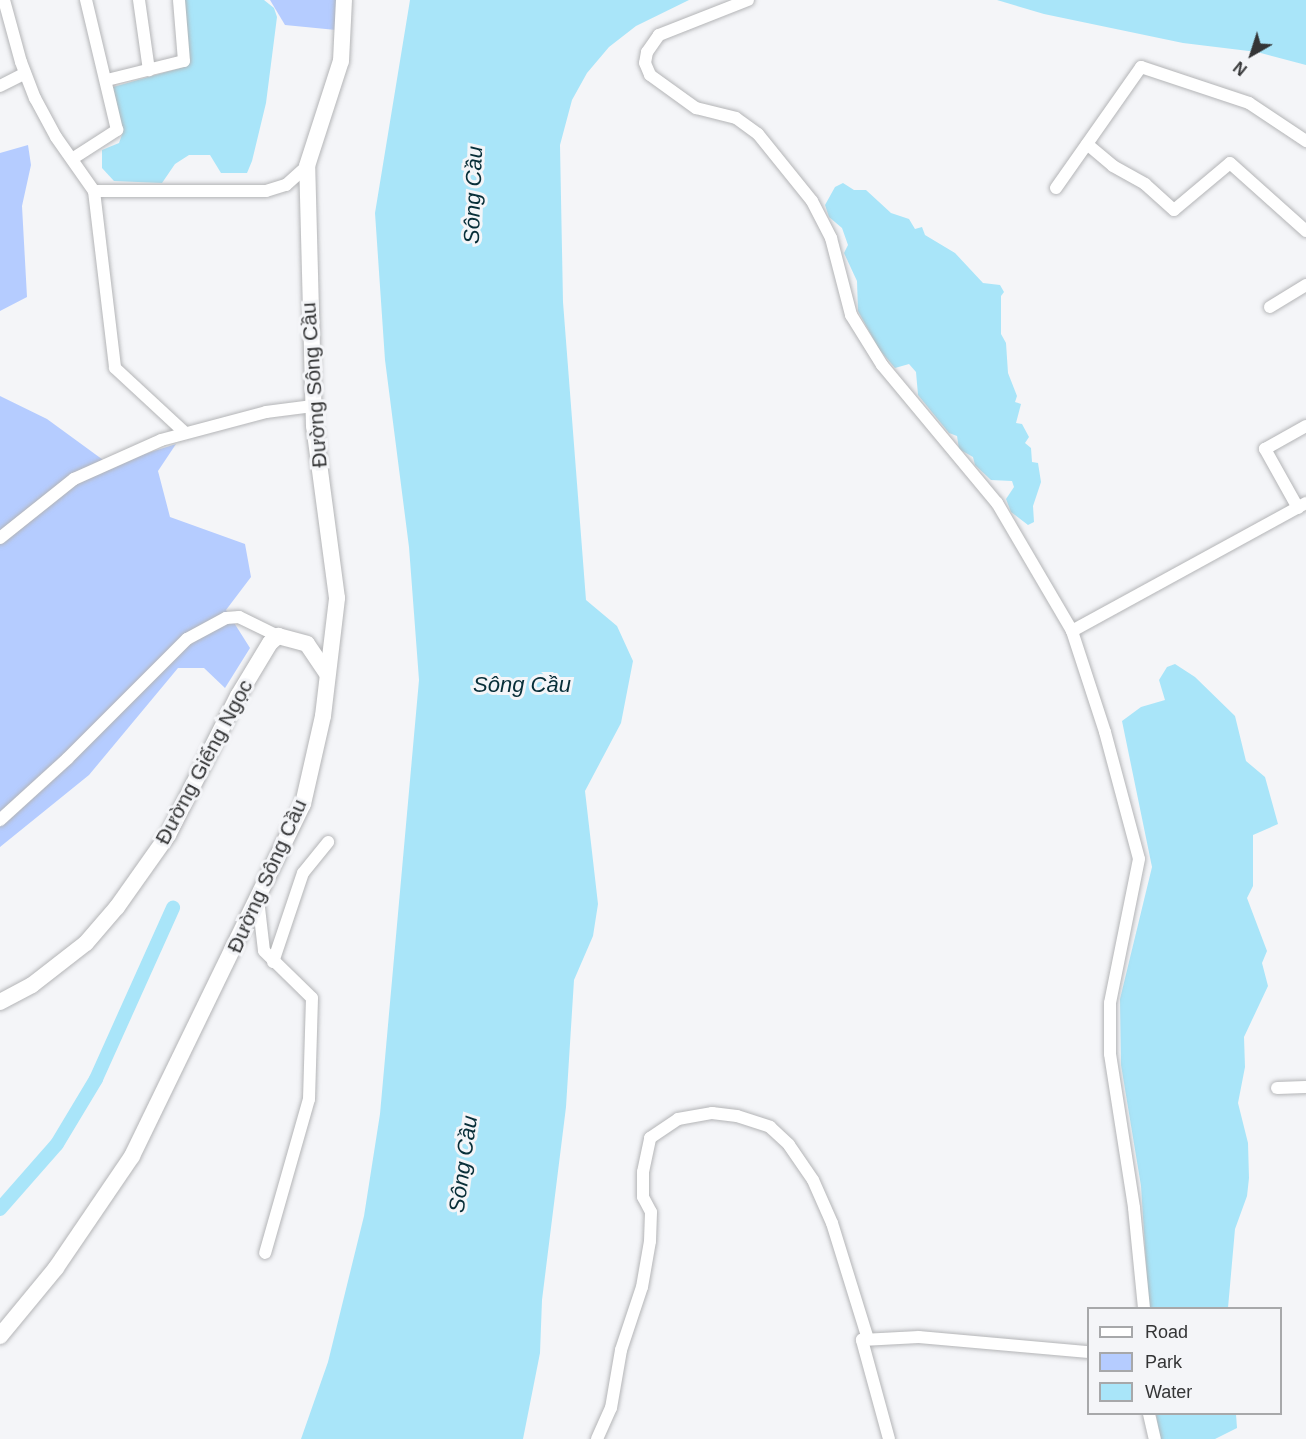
<!DOCTYPE html>
<meta charset="utf-8">
<style>
body{margin:0}
#map{position:relative;width:1306px;height:1439px;overflow:hidden;background:#f4f5f8;font-family:Arial,sans-serif}
div>[style]{position:absolute}
.green>*{inset:0;background:#b5ccff}
.water>*{inset:0;background:#a9e5f9}
.canal>*{height:14px;margin:-7px;padding:0 7px;transform-origin:7px;border-radius:7px;background:#a9e5f9}
.roads{filter:drop-shadow(0 0 2px #b4b5b7) drop-shadow(0 0 2px #b4b5b7)}
.minor>*{height:12px;margin:-6px;padding:0 6px;transform-origin:6px;border-radius:6px;background:#fff}
.secondary>*{height:16px;margin:-8px;padding:0 8px;transform-origin:8px;border-radius:8px;background:#fff}
span{translate:-50% -50%;white-space:nowrap;text-align:center;line-height:1.15;-webkit-text-stroke:6px #f4f5f8;paint-order:stroke}
.street-label{font-size:21px;color:#343536}
.water-label{font-size:22px;color:#072e38;font-style:italic}
.legend{position:absolute;left:1087px;top:1307px;width:195px;height:108px;box-sizing:border-box;background:#f4f5f8;border:2px solid #a7a8aa;margin:0;padding:8px 10px;list-style:none;font-size:18px;color:#343536}
.legend li{display:flex;align-items:center;gap:12px;height:30px}
.legend b{width:30px;border:2px solid #a7a8aa}
.north{position:absolute;left:1222px;top:24px;width:60px;height:60px;-webkit-text-stroke:4px #f4f5f8;paint-order:stroke;rotate:219deg;font-size:16px;font-weight:700;line-height:24px;text-align:center;color:#343536}
.north::after{content:'';display:block;margin:auto;width:21px;height:27px;background:#343536;clip-path:polygon(50% 0,100% 100%,50% 72%,0 100%)}
</style>
<div id="map">
<div class="green">
<i style="clip-path:polygon(270px 0,338px 0,336px 30px,285px 25px)"></i>
<i style="clip-path:polygon(28px 145px,31px 165px,22px 206px,27px 297px,0 311px,0 153px)"></i>
<i style="clip-path:polygon(0 396px,47px 419px,110px 465px,176px 444px,158px 471px,170px 517px,245px 544px,251px 577px,226px 610px,250px 648px,225px 688px,204px 668px,178px 668px,89px 775px,0 847px)"></i>
</div>
<div class="water">
<i style="clip-path:polygon(184px 0,264px 0,274px 8px,277px 17px,266px 103px,252px 161px,247px 173px,221px 173px,210px 155px,189px 155px,175px 164px,162px 183px,114px 181px,102px 168px,102px 150px,119px 143px,123px 132px,113px 87px,184px 67px,189px 56px)"></i>
<i style="clip-path:polygon(410px 0,689px 0,636px 26px,609px 47px,587px 73px,572px 100px,560px 145px,563px 302px,586px 600px,617px 626px,633px 661px,621px 723px,585px 791px,598px 904px,593px 936px,574px 980px,566px 1107px,542px 1300px,540px 1353px,523px 1439px,301px 1439px,328px 1362px,364px 1216px,380px 1114px,419px 680px,409px 547px,385px 360px,375px 213px)"></i>
<i style="clip-path:polygon(997px 0,1306px 0,1306px 65px,1257px 52px,1183px 43px,1044px 14px)"></i>
<i style="clip-path:polygon(843px 183px,854px 190px,866px 190px,891px 213px,909px 219px,915px 229px,922px 227px,925px 235px,955px 253px,983px 283px,1000px 285px,1004px 292px,1001px 296px,1001px 334px,1006px 343px,1008px 373px,1017px 396px,1015px 402px,1021px 404px,1016px 423px,1022px 424px,1029px 437px,1025px 443px,1031px 448px,1032px 462px,1038px 463px,1041px 482px,1033px 506px,1034px 522px,1028px 525px,1011px 512px,1006px 499px,1014px 487px,1012px 481px,991px 480px,975px 465px,973px 457px,959px 449px,957px 436px,949px 433px,918px 395px,916px 372px,909px 364px,895px 368px,879px 349px,858px 311px,857px 281px,844px 253px,848px 245px,842px 228px,829px 217px,825px 205px,835px 187px)"></i>
<i style="clip-path:polygon(1175px 664px,1195px 677px,1235px 716px,1246px 761px,1265px 777px,1278px 824px,1253px 835px,1253px 886px,1247px 898px,1267px 951px,1262px 963px,1268px 986px,1244px 1037px,1245px 1067px,1238px 1103px,1248px 1143px,1249px 1178px,1247px 1196px,1235px 1229px,1228px 1308px,1149px 1308px,1141px 1186px,1121px 1065px,1120px 999px,1152px 867px,1122px 721px,1141px 707px,1165px 700px,1159px 680px,1167px 667px)"></i>
<i style="clip-path:polygon(1156px 1414px,1236px 1414px,1237px 1428px,1215px 1439px,1160px 1439px)"></i>
</div>
<div class="canal">
<i style="left:0;top:1209px;width:86px;rotate:-48.8deg"></i>
<i style="left:57px;top:1144px;width:76px;rotate:-59deg"></i>
<i style="left:96px;top:1079px;width:188px;rotate:-65.8deg"></i>
</div>
<div class="roads">
<div class="minor">
<i style="left:4px;top:0;width:64px;rotate:74.7deg"></i>
<i style="left:21px;top:62px;width:39px;rotate:69deg"></i>
<i style="left:35px;top:98px;width:44px;rotate:61.7deg"></i>
<i style="left:56px;top:137px;width:66px;rotate:54.9deg"></i>
<i style="left:94px;top:191px;width:172px"></i>
<i style="left:266px;top:191px;width:21px;rotate:-17deg"></i>
<i style="left:286px;top:185px;width:28px;rotate:-42deg"></i>
<i style="left:139px;top:0;width:71px;rotate:81.9deg"></i>
<i style="left:748px;top:0;width:96px;rotate:158.5deg"></i>
<i style="left:659px;top:35px;width:21px;rotate:125deg"></i>
<i style="left:647px;top:52px;width:11px;rotate:100deg"></i>
<i style="left:645px;top:63px;width:13px;rotate:67deg"></i>
<i style="left:650px;top:75px;width:57px;rotate:35.7deg"></i>
<i style="left:696px;top:108px;width:41px;rotate:14deg"></i>
<i style="left:736px;top:118px;width:27px;rotate:36deg"></i>
<i style="left:758px;top:134px;width:86px;rotate:51.1deg"></i>
<i style="left:812px;top:201px;width:42px;rotate:62.8deg"></i>
<i style="left:831px;top:238px;width:80px;rotate:75.4deg"></i>
<i style="left:851px;top:315px;width:59px;rotate:58.2deg"></i>
<i style="left:882px;top:365px;width:180px;rotate:50.2deg"></i>
<i style="left:997px;top:503px;width:148px;rotate:59.6deg"></i>
<i style="left:1072px;top:631px;width:106px;rotate:71.9deg"></i>
<i style="left:1105px;top:732px;width:131px;rotate:75deg"></i>
<i style="left:1139px;top:859px;width:147px;rotate:101.4deg"></i>
<i style="left:1110px;top:1003px;width:51px;rotate:90deg"></i>
<i style="left:1110px;top:1054px;width:156px;rotate:81.1deg"></i>
<i style="left:1134px;top:1208px;width:100px;rotate:84.3deg"></i>
<i style="left:107px;top:80px;width:79px;rotate:-13.9deg"></i>
<i style="left:184px;top:61px;width:61px;rotate:-94.7deg"></i>
<i style="left:0;top:86px;width:28px;rotate:-27deg"></i>
<i style="left:1087px;top:144px;width:34px;rotate:40deg"></i>
<i style="left:1113px;top:166px;width:37px;rotate:29deg"></i>
<i style="left:1145px;top:184px;width:39px;rotate:42deg"></i>
<i style="left:1174px;top:210px;width:73px;rotate:-40deg"></i>
<i style="left:1230px;top:163px;width:102px;rotate:41.8deg"></i>
<i style="left:72px;top:159px;width:54px;rotate:-32.8deg"></i>
<i style="left:117px;top:130px;width:134px;rotate:-103.4deg"></i>
<i style="left:1056px;top:188px;width:148px;rotate:-54.9deg"></i>
<i style="left:1141px;top:67px;width:114px;rotate:18.4deg"></i>
<i style="left:1249px;top:103px;width:69px;rotate:33.7deg"></i>
<i style="left:94px;top:191px;width:178px;rotate:83.2deg"></i>
<i style="left:115px;top:368px;width:94px;rotate:42.8deg"></i>
<i style="left:1270px;top:307px;width:42px;rotate:-31.4deg"></i>
<i style="left:1298px;top:508px;width:68px;rotate:-119.2deg"></i>
<i style="left:1265px;top:449px;width:47px;rotate:-29.3deg"></i>
<i style="left:0;top:538px;width:95px;rotate:-38.6deg"></i>
<i style="left:74px;top:479px;width:95px;rotate:-24.1deg"></i>
<i style="left:161px;top:440px;width:109px;rotate:-14.9deg"></i>
<i style="left:266px;top:412px;width:47px;rotate:-7.3deg"></i>
<i style="left:1072px;top:631px;width:267px;rotate:-28.7deg"></i>
<i style="left:0;top:820px;width:91px;rotate:-42.3deg"></i>
<i style="left:67px;top:759px;width:170px;rotate:-45deg"></i>
<i style="left:187px;top:639px;width:44px;rotate:-28.3deg"></i>
<i style="left:226px;top:618px;width:13px;rotate:-4deg"></i>
<i style="left:239px;top:617px;width:43px;rotate:26deg"></i>
<i style="left:258px;top:899px;width:52px;rotate:83.4deg"></i>
<i style="left:264px;top:951px;width:67px;rotate:44.4deg"></i>
<i style="left:312px;top:998px;width:101px;rotate:91.7deg"></i>
<i style="left:309px;top:1099px;width:160px;rotate:105.9deg"></i>
<i style="left:273px;top:962px;width:94px;rotate:-71.4deg"></i>
<i style="left:303px;top:873px;width:40px;rotate:-51deg"></i>
<i style="left:1277px;top:1088px;width:29px;rotate:-2deg"></i>
<i style="left:1149px;top:1414px;width:26px;rotate:77deg"></i>
<i style="left:597px;top:1439px;width:34px;rotate:-66deg"></i>
<i style="left:611px;top:1408px;width:59px;rotate:-80.2deg"></i>
<i style="left:621px;top:1350px;width:66px;rotate:-71.6deg"></i>
<i style="left:642px;top:1287px;width:47px;rotate:-80.1deg"></i>
<i style="left:650px;top:1241px;width:29px;rotate:-88deg"></i>
<i style="left:651px;top:1212px;width:17px;rotate:-118deg"></i>
<i style="left:643px;top:1197px;width:25px;rotate:-90deg"></i>
<i style="left:643px;top:1172px;width:35px;rotate:-78deg"></i>
<i style="left:650px;top:1138px;width:34px;rotate:-34deg"></i>
<i style="left:678px;top:1119px;width:35px;rotate:-10deg"></i>
<i style="left:712px;top:1113px;width:25px;rotate:7deg"></i>
<i style="left:737px;top:1116px;width:35px;rotate:18deg"></i>
<i style="left:770px;top:1127px;width:26px;rotate:43deg"></i>
<i style="left:789px;top:1145px;width:42px;rotate:55.6deg"></i>
<i style="left:813px;top:1180px;width:47px;rotate:66.2deg"></i>
<i style="left:832px;top:1223px;width:121px;rotate:72.8deg"></i>
<i style="left:889px;top:1439px;width:103px;rotate:-105.3deg"></i>
<i style="left:862px;top:1340px;width:57px;rotate:-3deg"></i>
<i style="left:919px;top:1337px;width:170px;rotate:5.1deg"></i>
</div>
<div class="secondary">
<i style="left:0;top:1002px;width:36px;rotate:-28deg"></i>
<i style="left:32px;top:985px;width:68px;rotate:-37.9deg"></i>
<i style="left:86px;top:943px;width:48px;rotate:-49.3deg"></i>
<i style="left:117px;top:907px;width:88px;rotate:-54.7deg"></i>
<i style="left:168px;top:835px;width:156px;rotate:-63.3deg"></i>
<i style="left:238px;top:696px;width:62px;rotate:-58.9deg"></i>
<i style="left:270px;top:643px;width:11px;rotate:-41deg"></i>
<i style="left:278px;top:636px;width:30px;rotate:15deg"></i>
<i style="left:307px;top:644px;width:36px;rotate:56deg"></i>
<i style="left:0;top:1336px;width:88px;rotate:-50.5deg"></i>
<i style="left:56px;top:1268px;width:135px;rotate:-55.8deg"></i>
<i style="left:132px;top:1156px;width:391px;rotate:-64.1deg"></i>
<i style="left:303px;top:804px;width:90px;rotate:-77.2deg"></i>
<i style="left:323px;top:716px;width:119px;rotate:-83.2deg"></i>
<i style="left:337px;top:598px;width:174px;rotate:-97.6deg"></i>
<i style="left:314px;top:426px;width:260px;rotate:-91.5deg"></i>
<i style="left:307px;top:166px;width:110px;rotate:-72.1deg"></i>
<i style="left:341px;top:61px;width:61px;rotate:-87.2deg"></i>
</div>
</div>
<div class="street-label">
<span style="left:314px;top:385px;rotate:-94deg">Đường Sông Cầu</span>
<span style="left:204px;top:762px;rotate:-62deg">Đường Giếng Ngọc</span>
<span style="left:267px;top:876px;rotate:-66deg">Đường Sông Cầu</span>
</div>
<div class="water-label">
<span style="left:473px;top:195px;rotate:-88deg">Sông Cầu</span>
<span style="left:522px;top:685px">Sông Cầu</span>
<span style="left:463px;top:1164px;rotate:-82deg">Sông Cầu</span>
</div>
<ul class="legend">
<li><b style="height:8px;background:#fff"></b>Road</li>
<li><b style="height:16px;background:#b5ccff"></b>Park</li>
<li><b style="height:16px;background:#a9e5f9"></b>Water</li>
</ul>
<div class="north">N</div>
</div>
